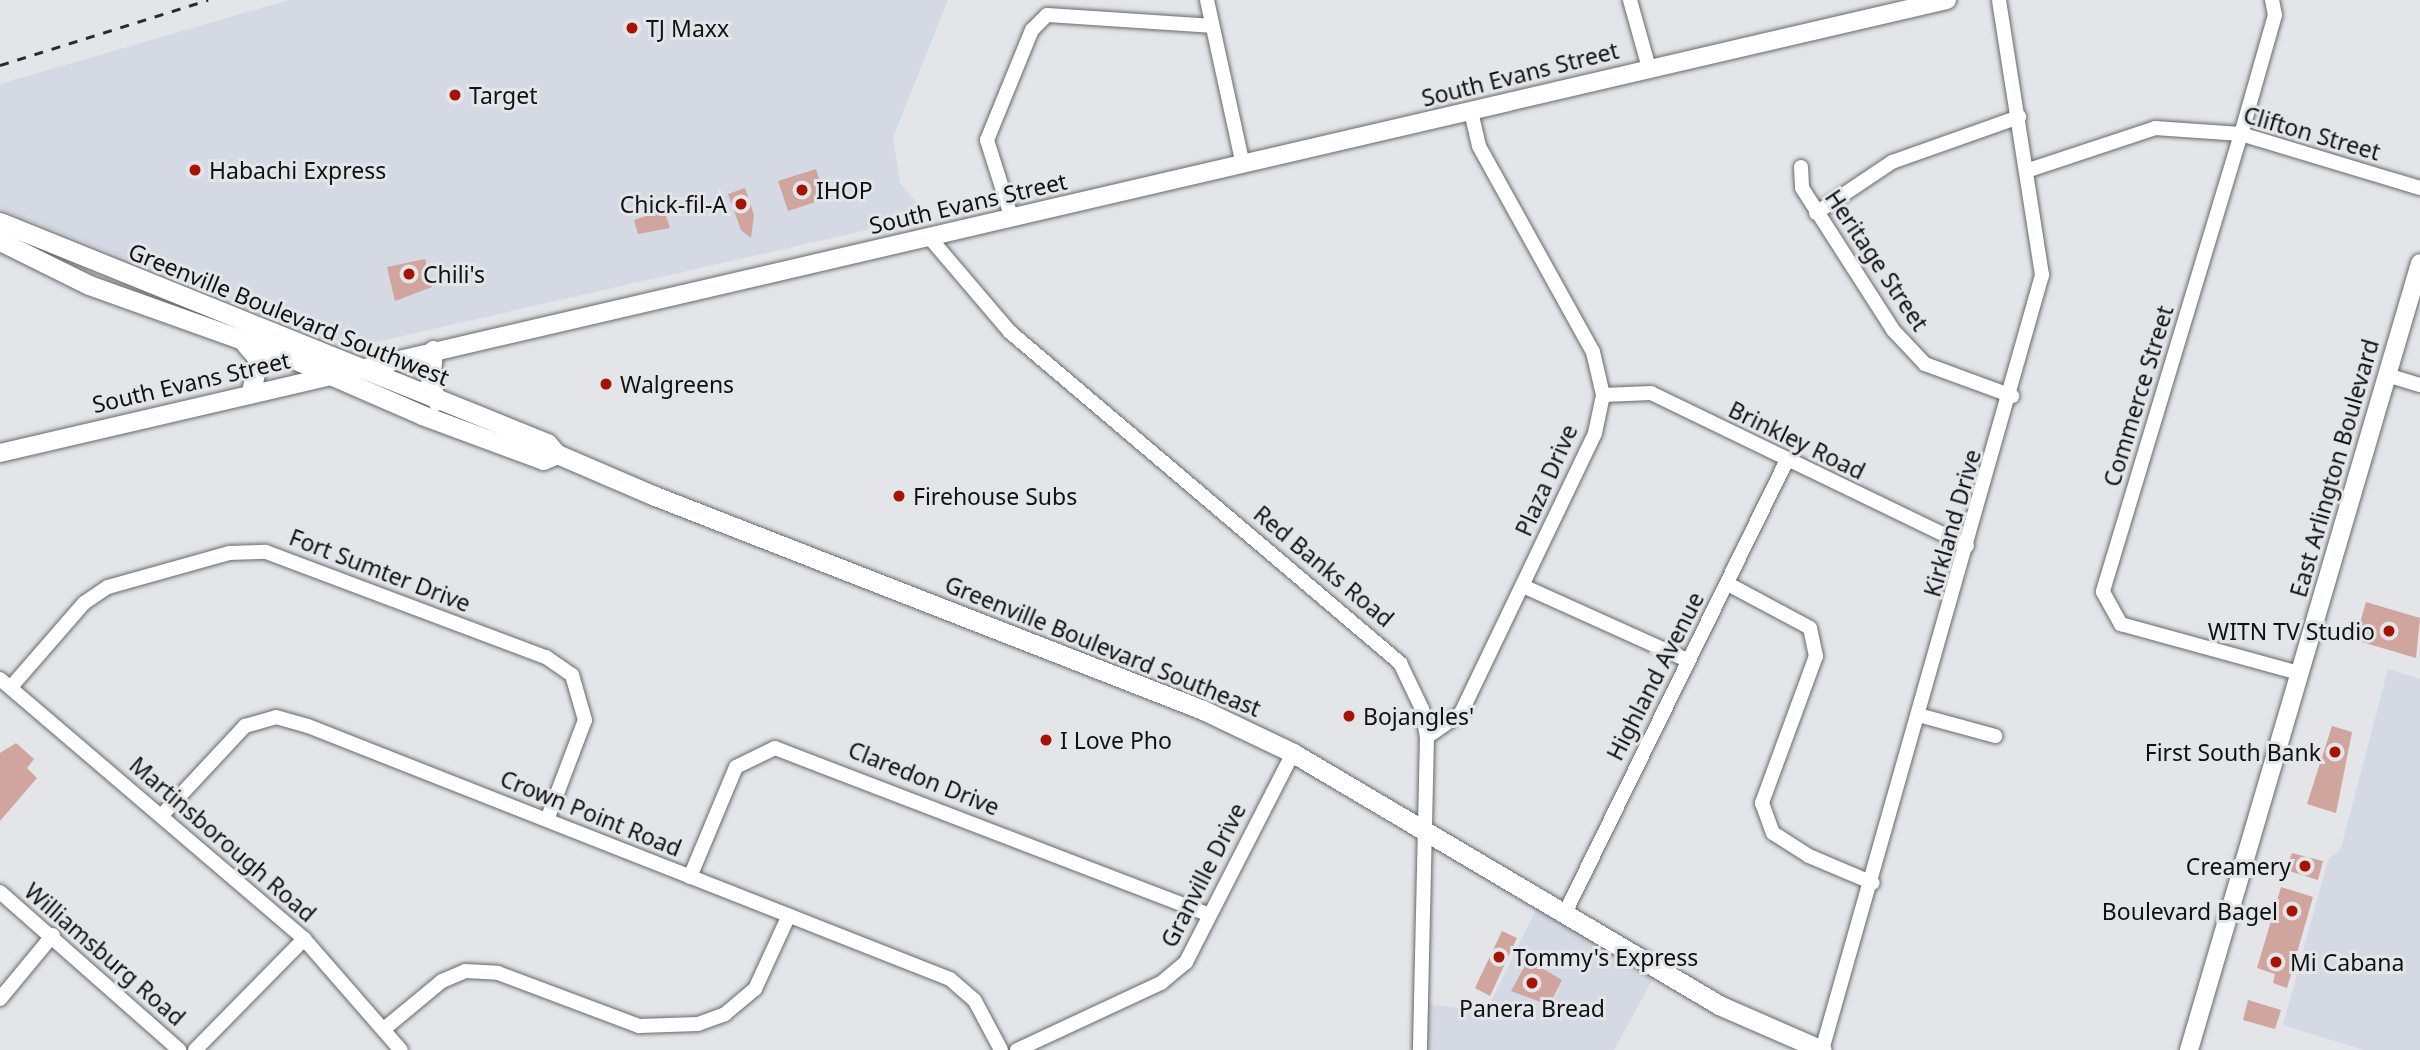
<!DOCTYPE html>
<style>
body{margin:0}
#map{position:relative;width:2420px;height:1050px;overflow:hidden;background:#e3e5e9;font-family:"Noto Sans",sans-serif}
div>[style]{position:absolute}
.built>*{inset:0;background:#d4d9e4}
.building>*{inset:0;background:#cfa59d}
.roads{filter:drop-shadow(0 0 2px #68696d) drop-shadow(0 0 2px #68696d)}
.minor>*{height:14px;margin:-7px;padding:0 7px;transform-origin:7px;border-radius:7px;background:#fff}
.major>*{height:18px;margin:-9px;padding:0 9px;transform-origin:9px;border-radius:9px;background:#fff}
.highway>*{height:19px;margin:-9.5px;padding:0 9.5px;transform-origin:9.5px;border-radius:9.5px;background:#fff}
.rail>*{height:2.5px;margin-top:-1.25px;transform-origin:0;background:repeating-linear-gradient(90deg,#2a2b2c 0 9px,transparent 0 18px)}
.dots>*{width:19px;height:19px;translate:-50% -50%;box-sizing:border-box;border:4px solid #e3e5e9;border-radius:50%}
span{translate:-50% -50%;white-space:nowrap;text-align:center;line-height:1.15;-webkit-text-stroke:6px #e3e5e9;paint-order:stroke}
.poi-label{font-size:23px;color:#101112}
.left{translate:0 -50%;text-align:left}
.right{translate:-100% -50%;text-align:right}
.street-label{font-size:23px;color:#101112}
</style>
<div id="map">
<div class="built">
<i style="clip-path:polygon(289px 0,948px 0,893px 137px,900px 183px,928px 216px,354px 347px,0 209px,0 84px)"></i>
<i style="clip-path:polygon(2388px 669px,2420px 679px,2420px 1050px,2364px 1050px,2283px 1025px,2328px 860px,2341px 848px)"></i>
<i style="clip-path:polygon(1542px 897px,1659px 968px,1614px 1050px,1420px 1050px,1420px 1003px,1486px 1012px)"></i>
</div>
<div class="building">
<i style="clip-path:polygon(816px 169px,825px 199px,788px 211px,778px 181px)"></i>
<i style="clip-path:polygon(745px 188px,754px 215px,751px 238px,741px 230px,728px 194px)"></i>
<i style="clip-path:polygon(664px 210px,670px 228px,638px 234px,634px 220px)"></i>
<i style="clip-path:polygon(425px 259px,432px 287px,395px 301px,387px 267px)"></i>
<i style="clip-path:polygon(2366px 602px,2420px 618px,2416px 658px,2355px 640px)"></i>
<i style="clip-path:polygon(2332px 726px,2352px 732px,2336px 813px,2307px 804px)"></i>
<i style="clip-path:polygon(16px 743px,34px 759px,27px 768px,37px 778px,0 821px,0 753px)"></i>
<i style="clip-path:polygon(2292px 853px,2323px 861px,2318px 880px,2286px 870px)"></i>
<i style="clip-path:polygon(2281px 887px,2313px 897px,2287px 988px,2273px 983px,2275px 974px,2257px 968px)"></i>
<i style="clip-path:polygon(1502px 931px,1517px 938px,1490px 996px,1475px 988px)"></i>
<i style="clip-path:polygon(1528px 960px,1562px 980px,1549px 1005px,1511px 991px)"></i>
<i style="clip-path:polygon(2248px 1000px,2281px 1010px,2275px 1029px,2243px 1020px)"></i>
</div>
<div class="roads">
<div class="minor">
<i style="left:1207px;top:0;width:169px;rotate:77.7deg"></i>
<i style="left:1630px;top:0;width:71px;rotate:74.4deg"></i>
<i style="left:2272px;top:0;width:15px;rotate:79deg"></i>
<i style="left:2275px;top:15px;width:124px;rotate:105.9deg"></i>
<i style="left:2241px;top:134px;width:478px;rotate:106.8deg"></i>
<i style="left:2103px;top:592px;width:37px;rotate:61deg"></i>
<i style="left:2121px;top:624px;width:185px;rotate:15.4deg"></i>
<i style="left:1801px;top:167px;width:21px;rotate:87deg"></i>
<i style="left:1802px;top:188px;width:169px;rotate:57.3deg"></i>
<i style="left:1893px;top:330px;width:47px;rotate:46.7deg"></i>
<i style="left:1925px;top:364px;width:93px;rotate:20.2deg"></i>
<i style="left:2029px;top:170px;width:133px;rotate:-18.4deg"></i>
<i style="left:2155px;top:128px;width:86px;rotate:4deg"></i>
<i style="left:2241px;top:134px;width:187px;rotate:16.8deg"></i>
<i style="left:1816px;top:213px;width:92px;rotate:-33.9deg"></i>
<i style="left:1892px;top:162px;width:135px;rotate:-19.5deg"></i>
<i style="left:1012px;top:219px;width:83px;rotate:-107.6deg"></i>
<i style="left:987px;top:140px;width:119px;rotate:-67.8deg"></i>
<i style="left:1032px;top:30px;width:21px;rotate:-45deg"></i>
<i style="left:1047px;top:15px;width:164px;rotate:3.8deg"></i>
<i style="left:930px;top:238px;width:123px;rotate:49.6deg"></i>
<i style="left:1010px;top:332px;width:512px;rotate:40.32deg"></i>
<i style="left:1400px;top:663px;width:51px;rotate:64.4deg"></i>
<i style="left:1422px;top:709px;width:28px;rotate:80deg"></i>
<i style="left:1427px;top:737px;width:313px;rotate:91.3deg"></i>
<i style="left:2387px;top:375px;width:34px;rotate:17deg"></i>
<i style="left:1603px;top:395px;width:48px;rotate:-2.4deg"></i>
<i style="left:1651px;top:393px;width:351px;rotate:25.8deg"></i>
<i style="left:1728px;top:584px;width:93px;rotate:28.2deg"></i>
<i style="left:1810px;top:628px;width:29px;rotate:78deg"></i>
<i style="left:1816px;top:656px;width:157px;rotate:110.2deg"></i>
<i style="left:1762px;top:803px;width:32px;rotate:70deg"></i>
<i style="left:1773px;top:833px;width:43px;rotate:32.6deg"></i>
<i style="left:1809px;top:856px;width:69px;rotate:22.9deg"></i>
<i style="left:1523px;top:586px;width:180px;rotate:24.3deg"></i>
<i style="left:0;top:679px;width:400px;rotate:40.5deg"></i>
<i style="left:304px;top:939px;width:147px;rotate:48.9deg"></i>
<i style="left:11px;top:687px;width:111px;rotate:-49deg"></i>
<i style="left:84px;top:603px;width:29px;rotate:-34deg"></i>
<i style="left:108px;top:587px;width:126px;rotate:-15.7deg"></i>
<i style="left:229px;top:553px;width:37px;rotate:-2deg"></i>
<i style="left:266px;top:552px;width:299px;rotate:20.6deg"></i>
<i style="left:546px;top:657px;width:32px;rotate:35deg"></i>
<i style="left:572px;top:675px;width:47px;rotate:73.9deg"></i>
<i style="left:585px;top:720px;width:107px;rotate:110.8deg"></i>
<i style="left:1922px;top:716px;width:76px;rotate:15.3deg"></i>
<i style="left:1427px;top:737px;width:42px;rotate:-35.2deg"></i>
<i style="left:1461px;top:713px;width:310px;rotate:-64.4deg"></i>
<i style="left:1595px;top:433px;width:39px;rotate:-78deg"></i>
<i style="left:1603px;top:395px;width:44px;rotate:-103.1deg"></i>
<i style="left:1593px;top:352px;width:235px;rotate:-119deg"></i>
<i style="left:1479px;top:146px;width:35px;rotate:-103deg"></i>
<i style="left:162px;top:815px;width:122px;rotate:-47deg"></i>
<i style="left:245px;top:726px;width:32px;rotate:-16deg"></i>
<i style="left:276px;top:717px;width:33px;rotate:16deg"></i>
<i style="left:308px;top:726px;width:690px;rotate:21.51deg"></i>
<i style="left:950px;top:979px;width:33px;rotate:41deg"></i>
<i style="left:975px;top:1001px;width:55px;rotate:62deg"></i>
<i style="left:690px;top:877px;width:119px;rotate:-67.3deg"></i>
<i style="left:736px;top:767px;width:43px;rotate:-26deg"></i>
<i style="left:775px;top:748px;width:463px;rotate:21deg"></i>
<i style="left:0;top:892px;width:239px;rotate:41.4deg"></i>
<i style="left:1566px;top:911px;width:500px;rotate:-63.9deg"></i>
<i style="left:0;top:999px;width:83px;rotate:-50.4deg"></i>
<i style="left:384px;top:1029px;width:75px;rotate:-39.6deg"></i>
<i style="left:442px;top:981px;width:25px;rotate:-23deg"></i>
<i style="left:465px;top:971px;width:33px;rotate:3deg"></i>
<i style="left:498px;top:973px;width:151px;rotate:20.6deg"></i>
<i style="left:639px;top:1026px;width:59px;rotate:-1.9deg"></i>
<i style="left:698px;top:1024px;width:29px;rotate:-20deg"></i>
<i style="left:725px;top:1014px;width:39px;rotate:-40deg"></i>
<i style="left:755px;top:989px;width:81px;rotate:-65.3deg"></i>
<i style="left:195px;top:1050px;width:156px;rotate:-45.5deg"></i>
<i style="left:1017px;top:1050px;width:159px;rotate:-25deg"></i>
<i style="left:1161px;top:983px;width:33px;rotate:-40deg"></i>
<i style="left:1186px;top:962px;width:235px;rotate:-62.9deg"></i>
<i style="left:1822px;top:1050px;width:806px;rotate:-74.15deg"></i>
<i style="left:2042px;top:275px;width:278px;rotate:-98.9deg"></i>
</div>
<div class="major">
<i style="left:0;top:453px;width:1999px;rotate:-13.1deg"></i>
<i style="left:2189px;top:1050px;width:820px;rotate:-73.64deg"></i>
</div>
<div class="highway">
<i style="left:0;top:222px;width:590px;rotate:22deg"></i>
<i style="left:547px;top:443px;width:15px;rotate:48deg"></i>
<i style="left:557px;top:454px;width:107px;rotate:23.2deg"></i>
<i style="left:655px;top:496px;width:588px;rotate:21.33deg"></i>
<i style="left:1203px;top:710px;width:100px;rotate:25.5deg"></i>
<i style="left:1293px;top:753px;width:495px;rotate:30.6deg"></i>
<i style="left:1719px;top:1005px;width:112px;rotate:23.6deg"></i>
<i style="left:0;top:241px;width:99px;rotate:26.3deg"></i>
<i style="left:89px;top:285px;width:205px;rotate:19.7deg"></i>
<i style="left:282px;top:354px;width:153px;rotate:23.5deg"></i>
<i style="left:422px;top:415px;width:129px;rotate:20.4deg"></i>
<i style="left:543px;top:460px;width:15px;rotate:-23deg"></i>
<i style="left:243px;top:341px;width:23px;rotate:50deg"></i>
<i style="left:258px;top:359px;width:35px;rotate:102deg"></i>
<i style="left:433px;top:350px;width:34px;rotate:95deg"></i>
<i style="left:430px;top:384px;width:18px;rotate:68deg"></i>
</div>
</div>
<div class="rail">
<i style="left:0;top:65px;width:218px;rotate:-17.4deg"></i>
</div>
<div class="dots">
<i style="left:632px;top:28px;background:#a61302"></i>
<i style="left:455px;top:95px;background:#a61302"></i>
<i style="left:195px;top:170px;background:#a61302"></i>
<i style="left:802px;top:190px;background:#a61302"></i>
<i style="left:741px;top:204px;background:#a61302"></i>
<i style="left:409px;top:274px;background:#a61302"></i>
<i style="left:606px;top:384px;background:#a61302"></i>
<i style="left:899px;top:496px;background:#a61302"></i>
<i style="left:2389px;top:631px;background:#a61302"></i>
<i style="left:1349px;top:716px;background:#a61302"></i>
<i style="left:1046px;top:740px;background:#a61302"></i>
<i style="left:2335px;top:752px;background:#a61302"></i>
<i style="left:2305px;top:866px;background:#a61302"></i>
<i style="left:2292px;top:911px;background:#a61302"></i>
<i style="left:1499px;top:957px;background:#a61302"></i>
<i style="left:2276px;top:962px;background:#a61302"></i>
<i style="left:1532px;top:983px;background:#a61302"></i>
</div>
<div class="poi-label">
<span class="left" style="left:646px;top:28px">TJ Maxx</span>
<span class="left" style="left:469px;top:95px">Target</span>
<span class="left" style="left:209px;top:170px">Habachi Express</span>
<span class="left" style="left:816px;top:190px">IHOP</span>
<span class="right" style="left:727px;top:204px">Chick-fil-A</span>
<span class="left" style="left:423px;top:274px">Chili's</span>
<span class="left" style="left:620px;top:384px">Walgreens</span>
<span class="left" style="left:913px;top:496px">Firehouse Subs</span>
<span class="right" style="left:2375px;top:631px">WITN TV Studio</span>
<span class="left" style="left:1363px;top:716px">Bojangles'</span>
<span class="left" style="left:1060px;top:740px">I Love Pho</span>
<span class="right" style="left:2321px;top:752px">First South Bank</span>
<span class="right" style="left:2291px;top:866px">Creamery</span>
<span class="right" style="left:2278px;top:911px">Boulevard Bagel</span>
<span class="left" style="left:1513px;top:957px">Tommy's Express</span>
<span class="left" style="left:2290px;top:962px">Mi Cabana</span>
<span style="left:1532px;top:1008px">Panera Bread</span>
</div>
<div class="street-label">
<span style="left:1520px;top:74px;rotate:-14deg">South Evans Street</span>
<span style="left:2312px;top:133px;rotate:16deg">Clifton Street</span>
<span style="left:968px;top:203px;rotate:-13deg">South Evans Street</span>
<span style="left:1877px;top:260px;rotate:56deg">Heritage Street</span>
<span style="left:289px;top:314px;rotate:22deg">Greenville Boulevard Southwest</span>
<span style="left:191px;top:382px;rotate:-13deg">South Evans Street</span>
<span style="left:2138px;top:396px;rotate:-73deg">Commerce Street</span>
<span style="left:1797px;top:440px;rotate:26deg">Brinkley Road</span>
<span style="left:2334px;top:468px;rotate:-74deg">East Arlington Boulevard</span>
<span style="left:1546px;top:480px;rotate:-66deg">Plaza Drive</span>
<span style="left:1952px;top:523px;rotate:-74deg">Kirkland Drive</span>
<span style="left:1324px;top:566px;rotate:40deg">Red Banks Road</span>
<span style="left:380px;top:570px;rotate:21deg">Fort Sumter Drive</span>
<span style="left:1103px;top:646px;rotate:22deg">Greenville Boulevard Southeast</span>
<span style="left:1655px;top:676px;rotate:-63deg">Highland Avenue</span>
<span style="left:924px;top:778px;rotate:22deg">Claredon Drive</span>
<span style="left:591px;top:813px;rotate:22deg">Crown Point Road</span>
<span style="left:223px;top:839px;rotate:41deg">Martinsborough Road</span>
<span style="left:1203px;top:875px;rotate:-63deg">Granville Drive</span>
<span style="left:105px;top:954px;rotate:41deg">Williamsburg Road</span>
</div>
</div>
